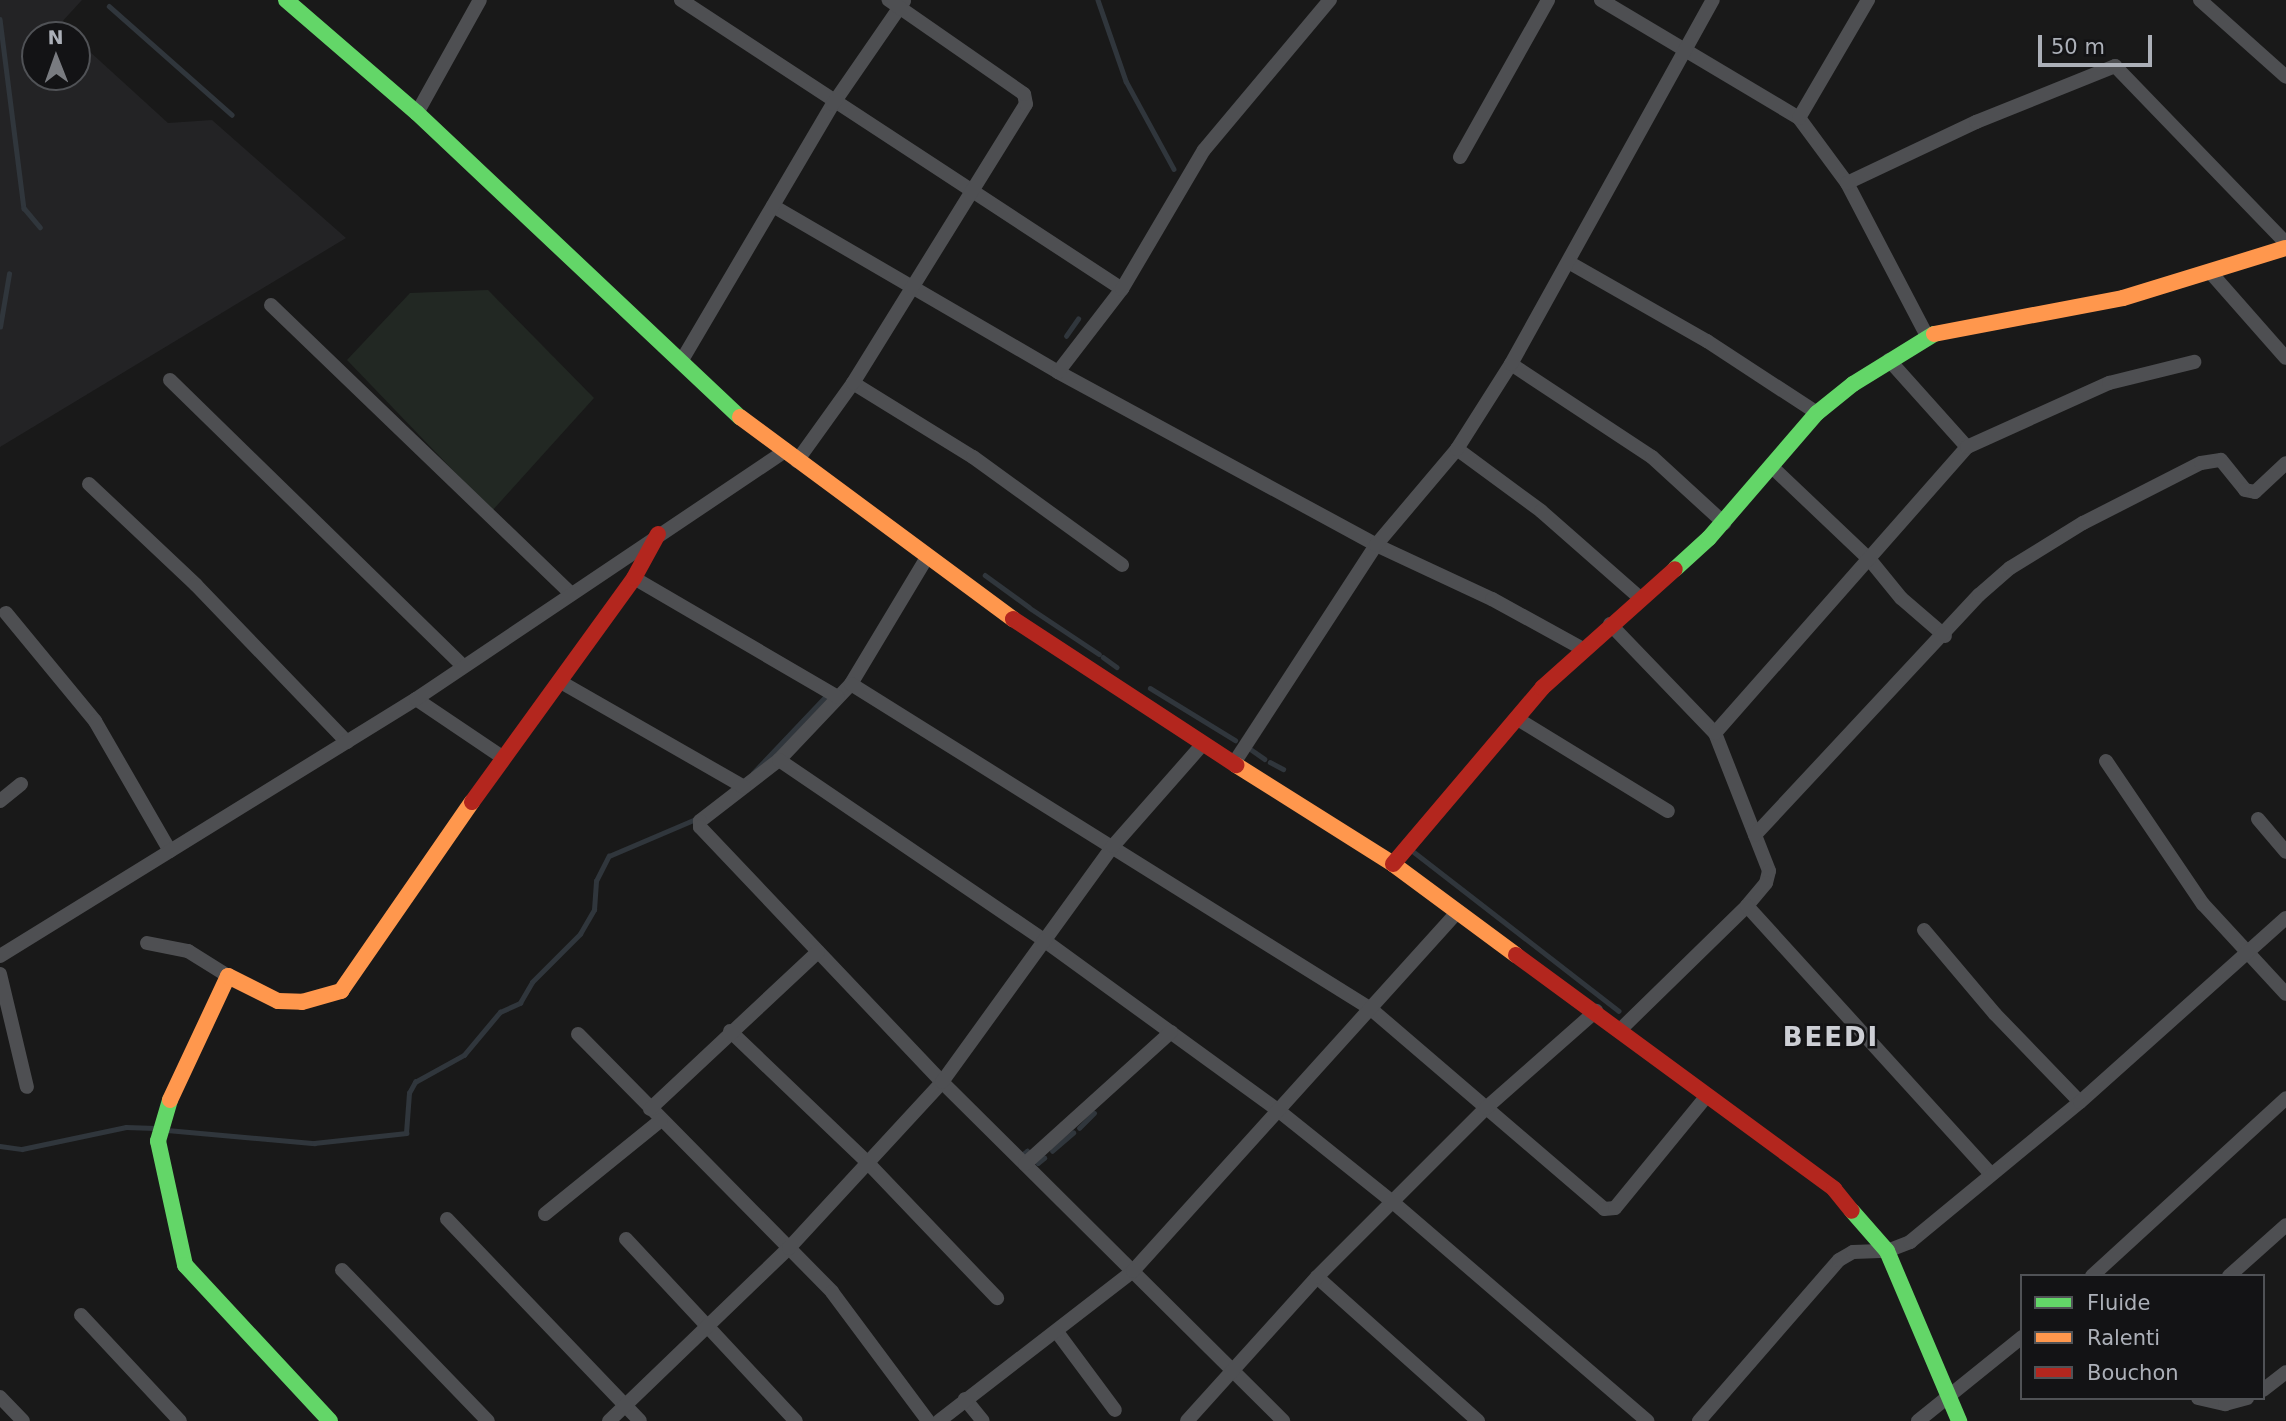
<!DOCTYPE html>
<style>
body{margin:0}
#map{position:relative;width:2286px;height:1421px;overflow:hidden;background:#191919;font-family:"DejaVu Sans",sans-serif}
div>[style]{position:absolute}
.built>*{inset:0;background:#232325}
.green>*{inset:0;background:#222823}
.stream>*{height:4.5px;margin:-2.25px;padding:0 2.25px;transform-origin:2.25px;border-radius:2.25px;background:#30363c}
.street>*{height:14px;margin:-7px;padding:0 7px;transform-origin:7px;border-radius:7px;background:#4e4f52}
.fast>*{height:16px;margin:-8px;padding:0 8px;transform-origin:8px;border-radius:8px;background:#63d668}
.slow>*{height:16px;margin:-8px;padding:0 8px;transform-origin:8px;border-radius:8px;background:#ff974d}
.jam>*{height:16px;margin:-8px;padding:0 8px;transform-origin:8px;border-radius:8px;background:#b3261e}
span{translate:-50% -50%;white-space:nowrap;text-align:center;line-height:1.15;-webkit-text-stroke:5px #131315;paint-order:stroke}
.district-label{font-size:26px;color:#cdcfd5;font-weight:700;letter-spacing:2px}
.legend{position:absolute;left:2020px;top:1274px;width:245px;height:126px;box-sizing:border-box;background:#131315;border:2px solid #505256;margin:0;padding:9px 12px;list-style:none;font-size:21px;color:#acb0b8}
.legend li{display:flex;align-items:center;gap:14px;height:35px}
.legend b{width:35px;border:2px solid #505256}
.north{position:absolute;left:21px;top:21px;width:70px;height:70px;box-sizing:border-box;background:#131315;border:2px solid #505256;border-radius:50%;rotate:359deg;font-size:19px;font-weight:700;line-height:28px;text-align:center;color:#acb0b8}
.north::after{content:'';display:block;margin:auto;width:24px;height:32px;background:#797b80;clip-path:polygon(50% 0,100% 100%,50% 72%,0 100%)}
.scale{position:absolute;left:2038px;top:35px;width:114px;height:32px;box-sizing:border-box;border:4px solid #acb0b8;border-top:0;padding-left:9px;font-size:21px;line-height:24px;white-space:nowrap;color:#acb0b8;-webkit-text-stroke:5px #131315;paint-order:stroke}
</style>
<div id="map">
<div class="built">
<i style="clip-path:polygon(0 0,82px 0,60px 24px,71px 35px,35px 35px,35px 77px,77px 77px,77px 40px,168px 123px,212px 120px,346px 238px,0 447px)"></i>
</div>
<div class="green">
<i style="clip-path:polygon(488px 290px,594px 398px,492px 511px,347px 360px,410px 293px)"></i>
</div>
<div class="stream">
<i style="left:1098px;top:0;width:86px;rotate:70.9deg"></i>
<i style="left:1126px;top:81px;width:100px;rotate:61.4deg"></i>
<i style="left:109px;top:6px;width:164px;rotate:41.5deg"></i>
<i style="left:0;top:19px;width:191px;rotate:82.8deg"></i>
<i style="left:24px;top:208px;width:25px;rotate:50deg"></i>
<i style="left:0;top:327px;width:54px;rotate:-80.4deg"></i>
<i style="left:1066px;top:336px;width:21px;rotate:-55deg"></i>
<i style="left:985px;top:575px;width:54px;rotate:36deg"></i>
<i style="left:1030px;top:608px;width:83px;rotate:33.7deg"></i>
<i style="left:1103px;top:657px;width:17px;rotate:36deg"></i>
<i style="left:1150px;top:688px;width:100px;rotate:31.5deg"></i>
<i style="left:1249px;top:748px;width:19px;rotate:35deg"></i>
<i style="left:1270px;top:762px;width:15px;rotate:28deg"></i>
<i style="left:753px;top:773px;width:109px;rotate:-46.5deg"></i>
<i style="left:1414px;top:852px;width:259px;rotate:37.8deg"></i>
<i style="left:1079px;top:1128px;width:21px;rotate:-45deg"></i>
<i style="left:167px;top:1130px;width:148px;rotate:5.1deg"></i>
<i style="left:314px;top:1143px;width:93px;rotate:-6.2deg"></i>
<i style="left:406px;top:1133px;width:40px;rotate:-85.7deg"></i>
<i style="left:409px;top:1093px;width:13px;rotate:-61deg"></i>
<i style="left:415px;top:1082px;width:56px;rotate:-28.9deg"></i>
<i style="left:464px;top:1055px;width:56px;rotate:-50.1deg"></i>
<i style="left:500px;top:1012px;width:22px;rotate:-24deg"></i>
<i style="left:520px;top:1003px;width:24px;rotate:-60deg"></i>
<i style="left:532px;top:982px;width:68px;rotate:-45deg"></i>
<i style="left:580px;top:934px;width:28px;rotate:-60deg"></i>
<i style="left:594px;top:910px;width:29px;rotate:-86deg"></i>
<i style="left:596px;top:881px;width:28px;rotate:-63deg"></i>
<i style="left:609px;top:856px;width:97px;rotate:-23.1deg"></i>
<i style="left:0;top:1146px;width:22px;rotate:8deg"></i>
<i style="left:22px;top:1149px;width:106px;rotate:-11.9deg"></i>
<i style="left:126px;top:1127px;width:29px;rotate:2deg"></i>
<i style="left:1052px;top:1151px;width:28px;rotate:-41deg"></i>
<i style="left:1019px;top:1157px;width:10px;rotate:-37deg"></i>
<i style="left:1027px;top:1151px;width:16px;rotate:47deg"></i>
<i style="left:1038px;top:1163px;width:8px;rotate:-40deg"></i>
</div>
<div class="street">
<i style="left:681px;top:0;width:527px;rotate:33.24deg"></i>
<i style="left:1601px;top:0;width:230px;rotate:30.8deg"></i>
<i style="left:1799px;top:118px;width:81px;rotate:53.6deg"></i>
<i style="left:1847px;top:183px;width:173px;rotate:62.4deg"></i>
<i style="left:2200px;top:0;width:115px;rotate:41.8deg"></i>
<i style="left:417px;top:113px;width:129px;rotate:-60.9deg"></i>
<i style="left:1799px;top:118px;width:137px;rotate:-59.7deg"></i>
<i style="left:1460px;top:157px;width:180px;rotate:-60.7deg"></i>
<i style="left:1847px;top:183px;width:143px;rotate:-25.3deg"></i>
<i style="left:1976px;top:122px;width:150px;rotate:-21.9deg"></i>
<i style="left:2115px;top:66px;width:246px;rotate:46deg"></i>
<i style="left:773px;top:206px;width:330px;rotate:30.2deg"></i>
<i style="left:1058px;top:372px;width:362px;rotate:28.5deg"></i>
<i style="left:1376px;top:545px;width:128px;rotate:25deg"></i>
<i style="left:1492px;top:599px;width:102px;rotate:28.8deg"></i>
<i style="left:1570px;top:263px;width:158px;rotate:29.7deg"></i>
<i style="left:1707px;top:341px;width:131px;rotate:33.2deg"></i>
<i style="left:2211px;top:273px;width:113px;rotate:48.6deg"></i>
<i style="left:271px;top:305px;width:414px;rotate:43.9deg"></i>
<i style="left:682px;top:360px;width:297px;rotate:-59.5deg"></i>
<i style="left:833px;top:104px;width:125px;rotate:-55.4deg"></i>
<i style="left:1889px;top:360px;width:117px;rotate:48.1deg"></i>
<i style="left:1511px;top:364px;width:169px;rotate:33.4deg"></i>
<i style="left:1652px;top:457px;width:98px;rotate:42.5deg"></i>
<i style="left:1058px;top:372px;width:105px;rotate:-52.4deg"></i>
<i style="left:1122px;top:289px;width:161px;rotate:-59.5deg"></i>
<i style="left:1204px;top:150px;width:196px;rotate:-50deg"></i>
<i style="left:170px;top:380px;width:408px;rotate:44.3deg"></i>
<i style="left:853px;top:383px;width:141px;rotate:31.7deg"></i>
<i style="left:973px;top:457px;width:184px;rotate:35.9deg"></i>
<i style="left:1457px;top:449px;width:104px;rotate:36.4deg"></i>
<i style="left:1541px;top:511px;width:133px;rotate:41.3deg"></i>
<i style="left:797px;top:461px;width:96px;rotate:-54.3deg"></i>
<i style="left:853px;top:383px;width:328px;rotate:-58.2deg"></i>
<i style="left:1026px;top:104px;width:10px;rotate:-101deg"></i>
<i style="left:1024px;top:94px;width:165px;rotate:-145.2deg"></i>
<i style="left:1771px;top:466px;width:137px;rotate:43.5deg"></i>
<i style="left:1870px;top:560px;width:49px;rotate:50.8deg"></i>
<i style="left:1901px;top:598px;width:58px;rotate:40.8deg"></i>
<i style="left:89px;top:484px;width:147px;rotate:43.3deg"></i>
<i style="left:196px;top:585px;width:218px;rotate:46.1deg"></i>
<i style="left:926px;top:559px;width:146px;rotate:121deg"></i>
<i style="left:851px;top:684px;width:105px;rotate:133.5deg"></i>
<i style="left:779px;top:760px;width:100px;rotate:142.3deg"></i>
<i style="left:700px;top:821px;width:6px;rotate:90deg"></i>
<i style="left:700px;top:827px;width:352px;rotate:46.5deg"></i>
<i style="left:942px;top:1082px;width:481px;rotate:44.8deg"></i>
<i style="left:634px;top:578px;width:236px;rotate:30.3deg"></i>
<i style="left:6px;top:613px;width:140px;rotate:50.5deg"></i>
<i style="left:95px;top:721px;width:150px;rotate:60deg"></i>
<i style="left:1610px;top:624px;width:151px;rotate:46.1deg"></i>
<i style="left:1715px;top:733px;width:148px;rotate:68.6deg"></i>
<i style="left:1769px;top:871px;width:12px;rotate:104deg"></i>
<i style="left:1766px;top:883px;width:30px;rotate:130deg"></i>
<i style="left:1747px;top:906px;width:176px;rotate:135.7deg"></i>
<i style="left:559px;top:681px;width:213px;rotate:29.8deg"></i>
<i style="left:851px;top:684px;width:613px;rotate:32.01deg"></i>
<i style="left:1371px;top:1009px;width:307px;rotate:40.6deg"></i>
<i style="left:1604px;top:1209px;width:11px;rotate:-5deg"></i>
<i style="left:1615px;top:1208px;width:144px;rotate:-50.7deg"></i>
<i style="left:416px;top:699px;width:104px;rotate:34deg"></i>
<i style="left:1516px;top:718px;width:178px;rotate:31.5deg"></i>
<i style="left:1715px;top:733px;width:381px;rotate:-48.6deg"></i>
<i style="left:1967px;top:447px;width:156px;rotate:-24.3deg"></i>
<i style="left:2109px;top:383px;width:88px;rotate:-13.9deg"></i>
<i style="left:779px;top:760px;width:322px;rotate:34.2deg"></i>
<i style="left:1045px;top:941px;width:289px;rotate:36deg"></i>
<i style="left:1279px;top:1111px;width:149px;rotate:38.7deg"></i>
<i style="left:1395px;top:1204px;width:333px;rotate:40.7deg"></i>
<i style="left:2106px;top:761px;width:173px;rotate:55.9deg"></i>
<i style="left:2203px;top:904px;width:122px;rotate:47.3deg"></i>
<i style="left:1234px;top:763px;width:260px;rotate:-56.9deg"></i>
<i style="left:1376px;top:545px;width:126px;rotate:-49.8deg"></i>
<i style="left:1457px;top:449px;width:101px;rotate:-57.6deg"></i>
<i style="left:1511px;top:364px;width:416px;rotate:-61deg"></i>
<i style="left:0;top:801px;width:27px;rotate:-39deg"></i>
<i style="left:2258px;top:819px;width:43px;rotate:49.7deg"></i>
<i style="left:1755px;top:835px;width:328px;rotate:-47deg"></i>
<i style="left:1979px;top:595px;width:41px;rotate:-41.1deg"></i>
<i style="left:2010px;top:568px;width:86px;rotate:-31.7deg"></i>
<i style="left:2083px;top:523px;width:132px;rotate:-27deg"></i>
<i style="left:2201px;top:463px;width:20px;rotate:-9deg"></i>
<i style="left:2221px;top:460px;width:38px;rotate:51deg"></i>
<i style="left:2245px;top:490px;width:10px;rotate:11deg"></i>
<i style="left:2255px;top:492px;width:42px;rotate:-43.1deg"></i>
<i style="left:1747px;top:906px;width:362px;rotate:47.7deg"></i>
<i style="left:1924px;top:930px;width:110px;rotate:49.8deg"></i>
<i style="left:1995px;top:1014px;width:122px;rotate:46deg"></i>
<i style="left:147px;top:943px;width:42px;rotate:11deg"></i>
<i style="left:188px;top:951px;width:47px;rotate:32deg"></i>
<i style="left:0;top:956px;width:489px;rotate:-31.7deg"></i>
<i style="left:416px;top:699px;width:442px;rotate:-33.9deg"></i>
<i style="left:0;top:974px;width:116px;rotate:76.6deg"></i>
<i style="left:730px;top:1031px;width:191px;rotate:43.7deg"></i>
<i style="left:868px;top:1163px;width:187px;rotate:46.3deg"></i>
<i style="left:578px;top:1034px;width:362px;rotate:45.4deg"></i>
<i style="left:832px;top:1292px;width:161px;rotate:53.3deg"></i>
<i style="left:650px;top:1109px;width:230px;rotate:-43.1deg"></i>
<i style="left:1025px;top:1164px;width:197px;rotate:-42.1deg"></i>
<i style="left:545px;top:1214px;width:149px;rotate:-39deg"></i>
<i style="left:447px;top:1219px;width:279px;rotate:46.3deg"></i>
<i style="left:626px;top:1239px;width:249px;rotate:47deg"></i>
<i style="left:342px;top:1270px;width:210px;rotate:46deg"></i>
<i style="left:2092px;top:1276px;width:263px;rotate:-42.5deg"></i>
<i style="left:2229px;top:1276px;width:76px;rotate:-41.8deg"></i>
<i style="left:1317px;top:1277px;width:216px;rotate:41.8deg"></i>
<i style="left:81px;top:1315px;width:145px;rotate:47deg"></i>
<i style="left:1057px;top:1332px;width:97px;rotate:53.4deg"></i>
<i style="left:2263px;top:1390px;width:29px;rotate:-38deg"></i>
<i style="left:0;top:1397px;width:33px;rotate:46deg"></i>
<i style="left:2198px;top:1398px;width:28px;rotate:13deg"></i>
<i style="left:2225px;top:1404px;width:23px;rotate:-15deg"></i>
<i style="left:965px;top:1399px;width:28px;rotate:51deg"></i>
<i style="left:609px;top:1421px;width:250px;rotate:-43.9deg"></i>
<i style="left:789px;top:1248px;width:226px;rotate:-47.3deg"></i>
<i style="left:942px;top:1082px;width:291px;rotate:-54.1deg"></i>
<i style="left:1113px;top:846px;width:136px;rotate:-48.6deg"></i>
<i style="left:939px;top:1421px;width:245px;rotate:-37.7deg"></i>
<i style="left:1133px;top:1271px;width:485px;rotate:-47.9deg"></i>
<i style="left:1187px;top:1421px;width:194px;rotate:-47.9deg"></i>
<i style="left:1317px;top:1277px;width:239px;rotate:-45deg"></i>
<i style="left:1486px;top:1108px;width:147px;rotate:-41.4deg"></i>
<i style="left:1699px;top:1421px;width:213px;rotate:-49deg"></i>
<i style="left:1839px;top:1260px;width:16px;rotate:-30deg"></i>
<i style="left:1853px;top:1252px;width:34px;rotate:-2deg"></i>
<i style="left:1887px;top:1251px;width:25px;rotate:-21deg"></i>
<i style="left:1910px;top:1242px;width:220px;rotate:-39.5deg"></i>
<i style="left:2080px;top:1102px;width:276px;rotate:-41.8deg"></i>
<i style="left:1918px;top:1421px;width:134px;rotate:-38.9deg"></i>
</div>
<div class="fast">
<i style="left:286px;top:0;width:173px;rotate:40.8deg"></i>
<i style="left:417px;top:113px;width:444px;rotate:43.3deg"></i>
<i style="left:1675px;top:569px;width:46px;rotate:-42.4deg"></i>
<i style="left:1709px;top:538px;width:165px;rotate:-49.2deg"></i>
<i style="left:1817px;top:413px;width:46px;rotate:-38.9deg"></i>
<i style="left:1853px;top:384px;width:95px;rotate:-31.7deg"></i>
<i style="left:170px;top:1100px;width:43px;rotate:106.3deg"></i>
<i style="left:158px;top:1141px;width:127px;rotate:77.7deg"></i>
<i style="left:185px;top:1265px;width:213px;rotate:47.1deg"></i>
<i style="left:1852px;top:1211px;width:53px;rotate:48.8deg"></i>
<i style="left:1887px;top:1251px;width:185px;rotate:67deg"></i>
</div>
<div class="slow">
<i style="left:1934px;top:334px;width:192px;rotate:-10.8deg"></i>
<i style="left:2123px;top:298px;width:170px;rotate:-17.1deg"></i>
<i style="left:740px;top:417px;width:340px;rotate:36.5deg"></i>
<i style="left:1236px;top:765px;width:186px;rotate:32.2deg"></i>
<i style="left:1393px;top:864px;width:153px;rotate:36.5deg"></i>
<i style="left:170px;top:1100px;width:137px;rotate:-64.9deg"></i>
<i style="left:228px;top:976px;width:56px;rotate:26.6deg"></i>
<i style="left:278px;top:1001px;width:24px;rotate:2deg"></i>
<i style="left:302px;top:1002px;width:41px;rotate:-15.8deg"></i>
<i style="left:341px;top:991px;width:230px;rotate:-55.3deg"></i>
</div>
<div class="jam">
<i style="left:1013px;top:619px;width:267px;rotate:33.2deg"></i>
<i style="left:472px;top:802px;width:276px;rotate:-54.1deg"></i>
<i style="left:634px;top:578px;width:50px;rotate:-61.4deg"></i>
<i style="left:1393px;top:864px;width:231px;rotate:-49.7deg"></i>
<i style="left:1542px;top:688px;width:178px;rotate:-41.8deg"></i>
<i style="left:1516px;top:955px;width:395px;rotate:36.3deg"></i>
<i style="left:1834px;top:1189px;width:28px;rotate:51deg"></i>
</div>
<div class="district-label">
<span style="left:1831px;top:1038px">BEEDI</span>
</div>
<ul class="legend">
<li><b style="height:9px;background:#63d668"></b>Fluide</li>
<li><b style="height:9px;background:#ff974d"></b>Ralenti</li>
<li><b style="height:9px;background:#b3261e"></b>Bouchon</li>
</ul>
<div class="north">N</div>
<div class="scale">50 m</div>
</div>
